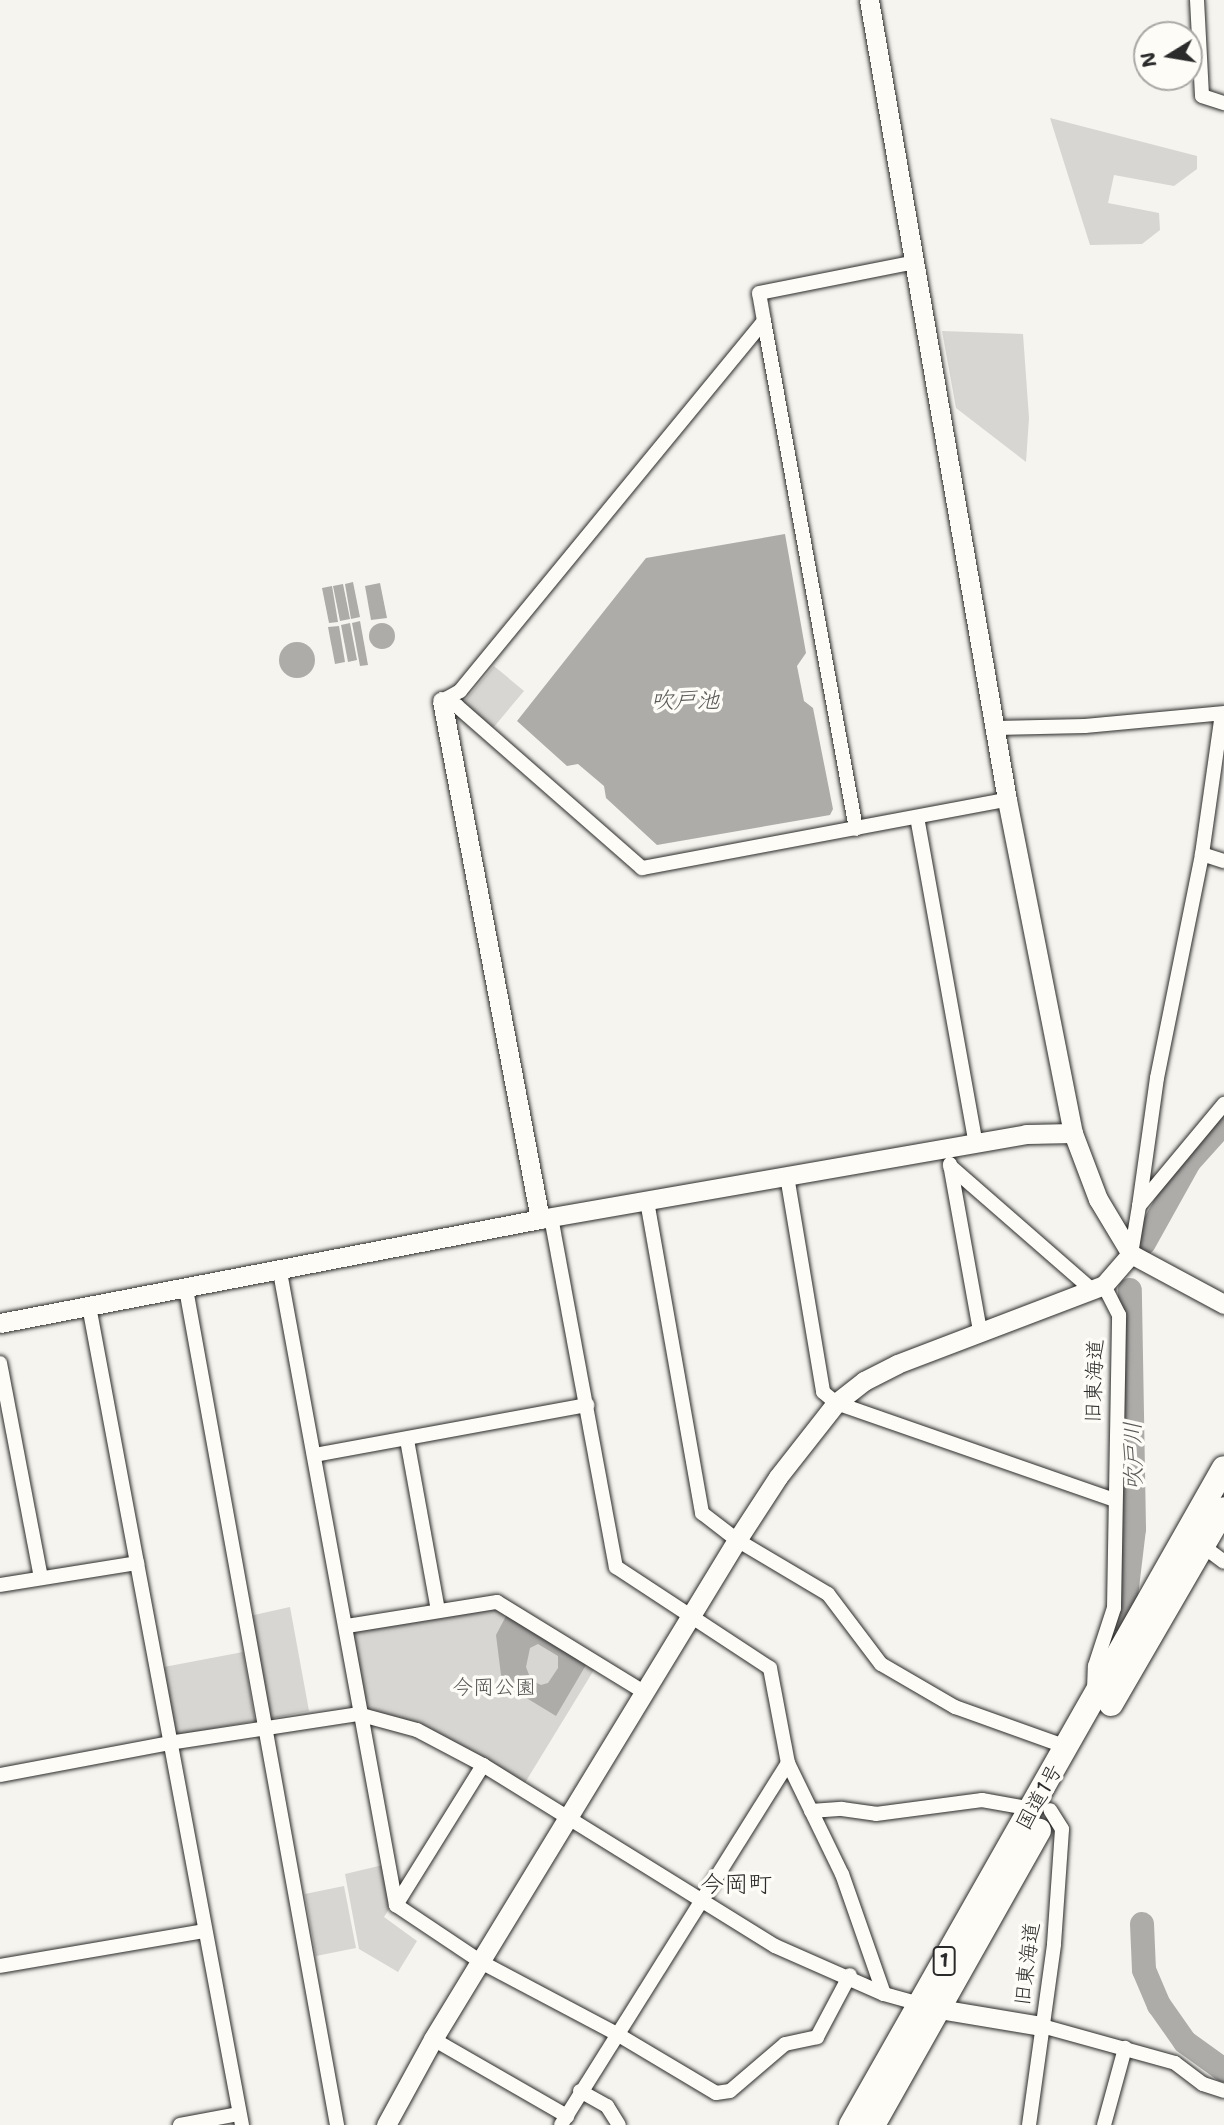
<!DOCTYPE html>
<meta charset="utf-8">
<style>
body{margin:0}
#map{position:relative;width:1224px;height:2125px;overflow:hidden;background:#f5f4ef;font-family:"Shantell Sans","Klee One",sans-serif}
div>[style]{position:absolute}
.green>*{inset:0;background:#d7d6d2}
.water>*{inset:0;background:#adaca9}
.round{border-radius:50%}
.river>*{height:24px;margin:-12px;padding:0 12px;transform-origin:12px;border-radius:12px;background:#adaca9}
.roads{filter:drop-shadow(0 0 2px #2b2b2b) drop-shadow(0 0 2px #2b2b2b)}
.street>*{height:14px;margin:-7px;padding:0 7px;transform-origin:7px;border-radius:7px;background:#fdfcf7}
.secondary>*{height:19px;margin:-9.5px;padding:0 9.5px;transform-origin:9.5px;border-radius:9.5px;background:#fdfcf7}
.highway>*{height:24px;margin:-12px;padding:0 12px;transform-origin:12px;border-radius:12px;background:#fdfcf7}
span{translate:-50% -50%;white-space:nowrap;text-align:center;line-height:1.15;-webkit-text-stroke:7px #fdfcf7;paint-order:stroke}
.shield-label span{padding:2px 5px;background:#fdfcf7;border:2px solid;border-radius:5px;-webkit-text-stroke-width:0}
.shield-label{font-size:19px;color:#2b2b2b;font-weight:700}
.street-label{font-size:21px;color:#2b2b2b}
.park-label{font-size:21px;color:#565655}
.water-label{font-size:23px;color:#585857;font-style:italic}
.quarter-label{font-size:24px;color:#2b2b2b}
.north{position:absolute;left:1133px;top:21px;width:70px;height:70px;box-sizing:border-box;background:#fdfcf7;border:2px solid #a9a8a5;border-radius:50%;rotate:259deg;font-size:19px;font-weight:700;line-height:28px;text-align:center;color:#2b2b2b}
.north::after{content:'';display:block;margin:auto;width:24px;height:32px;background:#2b2b2b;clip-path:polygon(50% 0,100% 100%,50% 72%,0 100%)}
</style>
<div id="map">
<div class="green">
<i style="clip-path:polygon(1050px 118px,1197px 156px,1197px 169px,1174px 186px,1114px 175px,1108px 203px,1159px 213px,1160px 230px,1142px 244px,1090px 245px)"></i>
<i style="clip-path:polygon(942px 331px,1023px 334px,1029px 418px,1026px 462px,956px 408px)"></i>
<i style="clip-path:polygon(494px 666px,524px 691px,493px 728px,463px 703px)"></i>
<i style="clip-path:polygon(497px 1606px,597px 1665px,523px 1786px,361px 1712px,351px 1631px)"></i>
<i style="clip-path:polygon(290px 1607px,309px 1711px,269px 1719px,250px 1616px)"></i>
<i style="clip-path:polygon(243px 1652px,255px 1721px,176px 1735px,164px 1667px)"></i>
<i style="clip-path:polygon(383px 1865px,391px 1906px,384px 1917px,417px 1941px,398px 1972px,359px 1949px,345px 1874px)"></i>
<i style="clip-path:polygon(344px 1886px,356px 1948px,316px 1956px,305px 1894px)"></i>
</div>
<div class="water">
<i style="clip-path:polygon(785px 534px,806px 653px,797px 666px,804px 701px,813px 708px,833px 809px,830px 815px,657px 845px,606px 798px,604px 786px,578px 764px,567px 766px,517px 721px,646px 558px)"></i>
<i style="clip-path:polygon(353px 582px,360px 617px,351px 619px,345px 584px)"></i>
<i style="clip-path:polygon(380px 583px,387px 618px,371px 620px,365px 586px)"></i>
<i style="clip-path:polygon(343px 584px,350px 619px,340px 621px,333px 586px)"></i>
<i style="clip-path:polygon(332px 586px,338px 622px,329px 623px,322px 588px)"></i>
<i style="clip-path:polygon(360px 621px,368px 665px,360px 666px,352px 623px)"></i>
<i style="clip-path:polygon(350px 623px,357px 660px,348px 662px,341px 625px)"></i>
<i class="round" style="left:369px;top:623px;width:26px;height:26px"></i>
<i style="clip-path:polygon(339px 626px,345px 662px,335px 664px,328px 627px)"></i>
<i class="round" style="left:279px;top:642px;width:36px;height:36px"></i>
<i style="clip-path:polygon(evenodd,506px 1616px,586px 1665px,556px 1716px,502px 1683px,496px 1635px,506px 1616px,538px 1644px,558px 1656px,558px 1668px,548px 1683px,541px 1685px,531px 1680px,526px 1667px,530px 1648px,538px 1644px)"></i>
</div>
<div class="river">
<i style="left:1144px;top:1243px;width:93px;rotate:-60.9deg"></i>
<i style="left:1189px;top:1162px;width:52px;rotate:-48.1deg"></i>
<i style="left:1123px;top:1621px;width:93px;rotate:-83.2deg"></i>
<i style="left:1134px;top:1529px;width:239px;rotate:-91deg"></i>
<i style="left:1142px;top:1924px;width:46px;rotate:87.5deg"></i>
<i style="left:1144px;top:1970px;width:38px;rotate:67deg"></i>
<i style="left:1159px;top:2005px;width:45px;rotate:54.9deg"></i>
<i style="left:1185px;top:2042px;width:48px;rotate:35.7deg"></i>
</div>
<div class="roads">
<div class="street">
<i style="left:1197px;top:0;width:96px;rotate:87deg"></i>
<i style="left:1202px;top:96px;width:23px;rotate:18deg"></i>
<i style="left:764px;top:321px;width:516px;rotate:79.73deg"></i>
<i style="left:442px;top:701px;width:21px;rotate:-29deg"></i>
<i style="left:460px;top:691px;width:479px;rotate:-50.6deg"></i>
<i style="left:764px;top:321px;width:28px;rotate:-100deg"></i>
<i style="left:759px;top:293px;width:159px;rotate:-11.2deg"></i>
<i style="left:442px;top:701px;width:16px;rotate:18deg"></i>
<i style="left:457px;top:706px;width:246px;rotate:41.2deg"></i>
<i style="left:642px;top:868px;width:371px;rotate:-10.6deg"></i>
<i style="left:996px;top:728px;width:89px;rotate:-1.3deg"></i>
<i style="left:1085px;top:726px;width:140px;rotate:-5.3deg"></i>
<i style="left:917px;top:817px;width:332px;rotate:79.8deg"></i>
<i style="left:1202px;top:854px;width:23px;rotate:18deg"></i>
<i style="left:950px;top:1164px;width:170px;rotate:79.8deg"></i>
<i style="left:950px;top:1166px;width:189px;rotate:41.1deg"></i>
<i style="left:787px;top:1176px;width:219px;rotate:80.5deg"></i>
<i style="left:823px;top:1392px;width:17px;rotate:40deg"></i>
<i style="left:836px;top:1403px;width:294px;rotate:19.2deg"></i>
<i style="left:647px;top:1201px;width:317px;rotate:80deg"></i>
<i style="left:702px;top:1513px;width:44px;rotate:37.6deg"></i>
<i style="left:737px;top:1540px;width:106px;rotate:30.7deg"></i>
<i style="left:828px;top:1594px;width:88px;rotate:52.9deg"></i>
<i style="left:881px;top:1664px;width:86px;rotate:30.2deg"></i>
<i style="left:955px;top:1707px;width:119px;rotate:19.7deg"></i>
<i style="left:1139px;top:1206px;width:129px;rotate:-82deg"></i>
<i style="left:1157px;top:1078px;width:228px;rotate:-78.6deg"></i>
<i style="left:1202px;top:854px;width:141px;rotate:-81.9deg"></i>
<i style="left:551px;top:1217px;width:356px;rotate:79.5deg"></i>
<i style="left:616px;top:1567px;width:184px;rotate:33.3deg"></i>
<i style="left:770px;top:1668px;width:97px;rotate:79.3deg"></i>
<i style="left:788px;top:1763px;width:427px;rotate:122.1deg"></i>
<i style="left:1131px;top:1254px;width:49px;rotate:-80.5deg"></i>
<i style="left:1139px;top:1206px;width:133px;rotate:-50.2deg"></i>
<i style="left:280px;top:1272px;width:644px;rotate:79.62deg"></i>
<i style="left:396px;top:1905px;width:102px;rotate:33.8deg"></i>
<i style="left:481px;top:1962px;width:154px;rotate:27.9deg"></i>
<i style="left:617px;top:2034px;width:115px;rotate:30.8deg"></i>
<i style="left:716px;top:2093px;width:14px;rotate:-8deg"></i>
<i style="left:730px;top:2091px;width:72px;rotate:-40.5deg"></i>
<i style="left:785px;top:2044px;width:33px;rotate:-12deg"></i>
<i style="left:817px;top:2037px;width:70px;rotate:-62deg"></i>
<i style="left:186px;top:1289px;width:850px;rotate:79.76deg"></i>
<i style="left:89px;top:1306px;width:833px;rotate:79.42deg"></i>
<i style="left:0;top:1363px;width:218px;rotate:79.2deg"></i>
<i style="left:407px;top:1440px;width:173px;rotate:79.7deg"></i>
<i style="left:314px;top:1455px;width:278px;rotate:-10.4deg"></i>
<i style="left:1203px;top:1546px;width:26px;rotate:37deg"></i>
<i style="left:0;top:1585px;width:139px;rotate:-9.1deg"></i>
<i style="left:347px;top:1626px;width:152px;rotate:-9.1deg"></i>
<i style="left:497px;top:1602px;width:172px;rotate:31.5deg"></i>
<i style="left:1094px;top:1690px;width:24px;rotate:-88deg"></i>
<i style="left:1095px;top:1666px;width:61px;rotate:-71.9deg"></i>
<i style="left:1114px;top:1608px;width:293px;rotate:-89deg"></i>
<i style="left:1119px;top:1315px;width:34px;rotate:-117deg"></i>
<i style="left:788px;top:1763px;width:123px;rotate:64.1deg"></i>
<i style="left:842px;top:1874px;width:127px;rotate:70.7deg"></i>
<i style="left:0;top:1775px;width:172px;rotate:-10.7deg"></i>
<i style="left:169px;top:1743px;width:191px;rotate:-8.7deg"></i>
<i style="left:358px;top:1714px;width:61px;rotate:15.2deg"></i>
<i style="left:417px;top:1730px;width:75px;rotate:27.9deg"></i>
<i style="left:483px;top:1765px;width:344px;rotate:31.8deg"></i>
<i style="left:775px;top:1946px;width:119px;rotate:23.8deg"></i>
<i style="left:884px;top:1994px;width:41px;rotate:15.4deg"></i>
<i style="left:811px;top:1811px;width:31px;rotate:-4deg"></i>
<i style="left:842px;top:1809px;width:34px;rotate:8deg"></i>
<i style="left:876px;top:1814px;width:107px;rotate:-7.5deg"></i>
<i style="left:982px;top:1800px;width:52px;rotate:10deg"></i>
<i style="left:396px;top:1905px;width:165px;rotate:-58.1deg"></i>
<i style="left:0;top:1966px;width:207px;rotate:-9.7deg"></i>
<i style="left:1042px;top:2026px;width:138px;rotate:15.5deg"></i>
<i style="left:1175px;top:2063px;width:35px;rotate:37deg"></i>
<i style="left:1203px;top:2084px;width:22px;rotate:18deg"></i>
<i style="left:433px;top:2039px;width:155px;rotate:29.9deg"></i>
<i style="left:580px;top:2091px;width:31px;rotate:29deg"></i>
<i style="left:607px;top:2106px;width:22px;rotate:58deg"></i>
<i style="left:180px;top:2125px;width:60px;rotate:-10.6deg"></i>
<i style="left:1029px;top:2125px;width:183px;rotate:-82.1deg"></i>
<i style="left:1054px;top:1944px;width:115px;rotate:-86deg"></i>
<i style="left:1062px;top:1829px;width:22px;rotate:-122deg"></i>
<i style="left:1104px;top:2125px;width:80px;rotate:-74.7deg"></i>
</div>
<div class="secondary">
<i style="left:869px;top:0;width:812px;rotate:80.21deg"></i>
<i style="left:1007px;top:800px;width:339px;rotate:78.8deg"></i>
<i style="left:1073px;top:1133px;width:71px;rotate:69.3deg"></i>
<i style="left:1098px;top:1199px;width:64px;rotate:59deg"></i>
<i style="left:1131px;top:1254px;width:106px;rotate:28.3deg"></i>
<i style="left:442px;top:701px;width:527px;rotate:79.29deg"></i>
<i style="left:0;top:1323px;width:550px;rotate:-10.9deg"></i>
<i style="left:540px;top:1219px;width:493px;rotate:-9.9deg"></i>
<i style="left:1026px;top:1134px;width:47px;rotate:-1.2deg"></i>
<i style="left:939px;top:2009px;width:104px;rotate:9.4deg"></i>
<i style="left:386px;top:2125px;width:98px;rotate:-61.3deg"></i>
<i style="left:433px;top:2039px;width:584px;rotate:-58.65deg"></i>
<i style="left:737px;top:1540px;width:75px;rotate:-56.9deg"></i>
<i style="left:778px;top:1477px;width:94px;rotate:-51.9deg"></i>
<i style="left:836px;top:1403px;width:36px;rotate:-38deg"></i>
<i style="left:864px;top:1381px;width:37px;rotate:-27deg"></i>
<i style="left:897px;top:1364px;width:222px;rotate:-20.9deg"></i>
<i style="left:1104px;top:1285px;width:41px;rotate:-48.9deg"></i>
</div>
<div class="highway">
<i style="left:1111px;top:1704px;width:225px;rotate:-59.9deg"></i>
<i style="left:851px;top:2125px;width:755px;rotate:-60.42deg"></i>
<i style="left:873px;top:2125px;width:338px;rotate:-60.6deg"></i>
</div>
</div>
<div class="shield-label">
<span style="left:944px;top:1961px">1</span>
</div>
<div class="street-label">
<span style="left:1094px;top:1381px;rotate:-88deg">旧東海道</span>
<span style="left:1039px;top:1797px;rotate:-61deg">国道1号</span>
<span style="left:1027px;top:1964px;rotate:-83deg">旧東海道</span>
</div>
<div class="park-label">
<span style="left:494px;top:1687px">今岡公園</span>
</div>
<div class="water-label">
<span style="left:685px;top:700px">吹戸池</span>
<span style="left:1133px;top:1456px;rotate:-91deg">吹戸川</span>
</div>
<div class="quarter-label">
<span style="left:736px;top:1885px">今岡町</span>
</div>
<div class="north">N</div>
</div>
